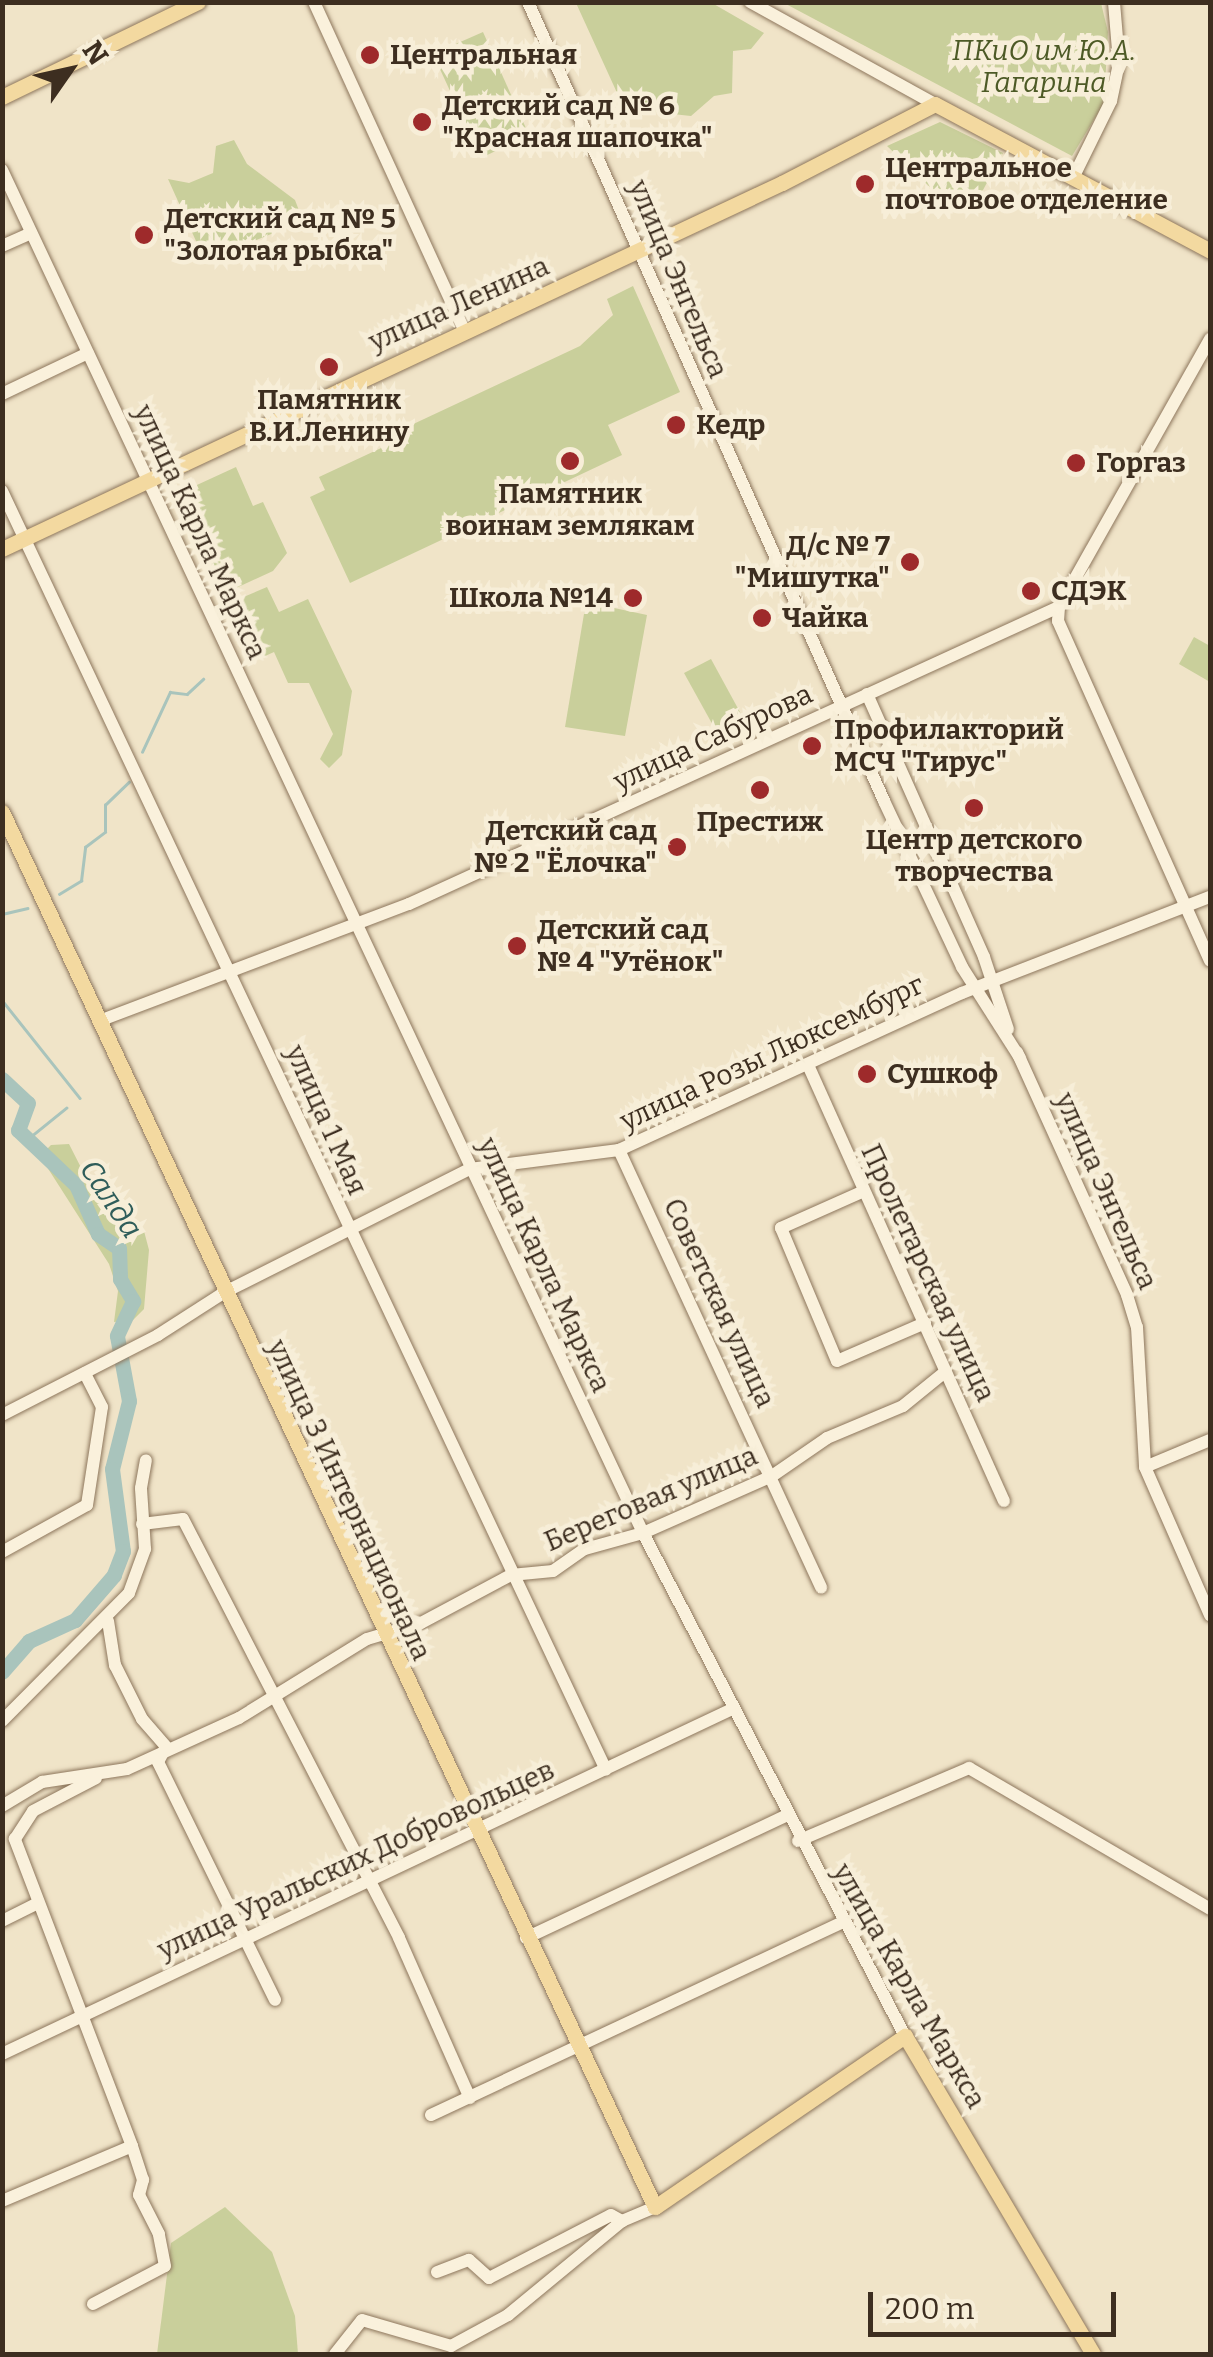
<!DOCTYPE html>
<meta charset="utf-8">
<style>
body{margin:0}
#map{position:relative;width:1213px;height:2357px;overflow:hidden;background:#f0e4c8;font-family:Bitter,serif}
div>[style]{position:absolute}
.green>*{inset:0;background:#c9cf9b}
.stream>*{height:2.5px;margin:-1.25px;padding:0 1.25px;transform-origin:1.25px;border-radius:1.25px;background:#a9c4bc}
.river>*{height:15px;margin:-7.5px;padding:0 7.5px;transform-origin:7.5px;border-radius:7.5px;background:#a9c4bc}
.roads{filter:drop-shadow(0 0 2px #8d765c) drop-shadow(0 0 2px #8d765c)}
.minor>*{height:12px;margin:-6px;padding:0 6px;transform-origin:6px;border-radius:6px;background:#faf1dc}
.major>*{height:15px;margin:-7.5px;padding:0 7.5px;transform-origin:7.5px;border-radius:7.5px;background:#f3d9a0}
.dots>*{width:28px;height:28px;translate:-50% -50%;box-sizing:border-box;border:5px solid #f7eed8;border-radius:50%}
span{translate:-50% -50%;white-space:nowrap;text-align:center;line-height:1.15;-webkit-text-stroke:9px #f7eed8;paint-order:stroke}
.park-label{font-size:28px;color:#4d5a26;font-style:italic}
.poi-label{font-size:28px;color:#3d2e20;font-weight:700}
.left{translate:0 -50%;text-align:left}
.right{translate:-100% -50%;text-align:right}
.street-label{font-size:28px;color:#3d2e20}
.water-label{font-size:30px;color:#2f5d5a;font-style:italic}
.frame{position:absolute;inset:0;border:5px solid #3d2e20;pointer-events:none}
.north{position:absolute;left:20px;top:20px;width:100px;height:100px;-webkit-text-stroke:8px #f7eed8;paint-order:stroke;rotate:56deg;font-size:28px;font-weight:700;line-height:40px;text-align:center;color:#3d2e20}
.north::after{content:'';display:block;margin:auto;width:35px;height:45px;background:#3d2e20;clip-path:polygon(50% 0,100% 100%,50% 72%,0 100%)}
.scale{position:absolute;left:868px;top:2292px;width:248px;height:45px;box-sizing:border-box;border:5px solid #3d2e20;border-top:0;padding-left:12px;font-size:30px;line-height:35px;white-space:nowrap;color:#3d2e20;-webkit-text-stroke:8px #f7eed8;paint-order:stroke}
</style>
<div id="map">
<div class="green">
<i style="clip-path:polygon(576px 3px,712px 3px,764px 33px,751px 49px,733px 51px,732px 93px,714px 96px,691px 116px,654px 112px,629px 119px)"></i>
<i style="clip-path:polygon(784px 3px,1101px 3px,1108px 32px,1104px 103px,1072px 156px)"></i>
<i style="clip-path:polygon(483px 32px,529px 135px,481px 158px,433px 54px)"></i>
<i style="clip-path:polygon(940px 122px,1003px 153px,983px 190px,961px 204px,931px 188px,887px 146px)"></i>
<i style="clip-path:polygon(234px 140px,247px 164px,295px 200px,303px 221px,205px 261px,168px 179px,189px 183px,213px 173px,216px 146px)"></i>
<i style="clip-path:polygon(633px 286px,680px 392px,608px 425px,622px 455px,350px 583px,310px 497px,325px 490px,319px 477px,394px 442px,392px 434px,580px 346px,613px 315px,607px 299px)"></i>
<i style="clip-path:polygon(236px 467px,253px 506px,263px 502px,287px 553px,273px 571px,221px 595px,173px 496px)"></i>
<i style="clip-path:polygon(267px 587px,279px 612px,308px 599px,352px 691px,342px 755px,329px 768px,320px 759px,333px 734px,309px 683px,288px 683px,274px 652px,254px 661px,227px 604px)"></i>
<i style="clip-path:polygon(586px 602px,647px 615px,625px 736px,565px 727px)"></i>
<i style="clip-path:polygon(1194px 637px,1210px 646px,1210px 682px,1179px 664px)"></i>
<i style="clip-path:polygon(711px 659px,741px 714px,715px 729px,684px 673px)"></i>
<i style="clip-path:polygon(69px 1144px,98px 1201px,144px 1231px,149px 1250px,144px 1309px,133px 1320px,114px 1322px,118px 1291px,109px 1264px,40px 1156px,51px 1145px)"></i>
<i style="clip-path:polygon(225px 2207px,272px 2252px,295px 2316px,298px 2354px,157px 2354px,171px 2243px)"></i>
</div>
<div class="stream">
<i style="left:142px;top:752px;width:66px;rotate:-65deg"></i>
<i style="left:170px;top:692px;width:17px;rotate:7deg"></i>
<i style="left:187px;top:694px;width:22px;rotate:-43deg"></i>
<i style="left:59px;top:894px;width:26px;rotate:-31deg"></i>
<i style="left:81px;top:881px;width:34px;rotate:-83deg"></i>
<i style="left:85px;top:847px;width:25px;rotate:-37deg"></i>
<i style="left:105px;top:832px;width:27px;rotate:-90deg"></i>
<i style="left:105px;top:805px;width:33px;rotate:-44deg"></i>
<i style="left:2px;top:914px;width:26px;rotate:-13deg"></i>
<i style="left:2px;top:1000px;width:125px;rotate:51.5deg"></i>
<i style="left:29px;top:1138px;width:48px;rotate:-39deg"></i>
</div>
<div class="river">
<i style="left:2px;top:1079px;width:35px;rotate:43deg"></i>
<i style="left:28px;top:1103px;width:29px;rotate:110deg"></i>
<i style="left:18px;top:1130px;width:80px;rotate:43.5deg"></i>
<i style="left:76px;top:1185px;width:54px;rotate:65.8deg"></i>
<i style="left:98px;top:1234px;width:25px;rotate:34deg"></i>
<i style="left:119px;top:1248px;width:31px;rotate:88deg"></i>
<i style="left:120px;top:1279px;width:26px;rotate:59deg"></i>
<i style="left:133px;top:1301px;width:38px;rotate:115deg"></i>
<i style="left:117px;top:1336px;width:66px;rotate:79.5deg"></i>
<i style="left:129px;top:1401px;width:70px;rotate:104deg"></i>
<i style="left:112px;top:1469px;width:83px;rotate:82.4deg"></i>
<i style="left:123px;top:1551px;width:26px;rotate:111deg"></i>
<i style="left:114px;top:1575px;width:60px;rotate:130.9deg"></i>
<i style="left:75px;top:1620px;width:51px;rotate:155.5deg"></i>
<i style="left:29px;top:1641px;width:41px;rotate:131.1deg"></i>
</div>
<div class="roads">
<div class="minor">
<i style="left:314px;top:2px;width:358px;rotate:65.4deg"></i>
<i style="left:528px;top:2px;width:875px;rotate:65.98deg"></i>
<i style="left:884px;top:801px;width:183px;rotate:64.8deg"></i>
<i style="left:962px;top:967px;width:108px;rotate:57.5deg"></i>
<i style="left:750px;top:2px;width:211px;rotate:28.9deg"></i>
<i style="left:2px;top:170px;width:1506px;rotate:64.81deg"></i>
<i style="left:643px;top:1533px;width:567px;rotate:62.49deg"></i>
<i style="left:1074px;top:176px;width:84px;rotate:-63.7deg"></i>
<i style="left:1111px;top:101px;width:40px;rotate:-78deg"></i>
<i style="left:1119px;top:62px;width:60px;rotate:-94.8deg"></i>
<i style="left:2px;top:246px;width:32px;rotate:-24deg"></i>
<i style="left:2px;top:394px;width:95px;rotate:-25.5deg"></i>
<i style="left:2px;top:491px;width:1414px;rotate:64.72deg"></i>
<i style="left:1059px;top:607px;width:14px;rotate:94deg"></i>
<i style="left:1058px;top:621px;width:372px;rotate:65.9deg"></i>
<i style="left:867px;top:694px;width:288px;rotate:66deg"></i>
<i style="left:984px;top:957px;width:76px;rotate:71.6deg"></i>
<i style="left:99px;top:1021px;width:331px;rotate:-20.7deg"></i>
<i style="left:409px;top:904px;width:715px;rotate:-24.56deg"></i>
<i style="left:1059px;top:607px;width:308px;rotate:-60.6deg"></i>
<i style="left:1017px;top:1052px;width:267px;rotate:65.6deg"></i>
<i style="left:1127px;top:1295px;width:34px;rotate:73deg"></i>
<i style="left:1137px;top:1327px;width:140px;rotate:86.7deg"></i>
<i style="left:1145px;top:1467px;width:162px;rotate:66.3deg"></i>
<i style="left:808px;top:1065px;width:478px;rotate:65.8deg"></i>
<i style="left:619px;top:1150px;width:482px;rotate:65.2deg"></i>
<i style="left:864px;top:1191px;width:91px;rotate:156deg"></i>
<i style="left:781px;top:1228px;width:144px;rotate:67.2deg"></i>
<i style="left:837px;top:1361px;width:96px;rotate:-23.4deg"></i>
<i style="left:2px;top:1415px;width:175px;rotate:-27.1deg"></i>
<i style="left:158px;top:1335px;width:80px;rotate:-32.7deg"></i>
<i style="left:225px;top:1292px;width:274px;rotate:-26.7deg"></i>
<i style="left:470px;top:1169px;width:150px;rotate:-7.3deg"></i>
<i style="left:619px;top:1150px;width:377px;rotate:-24.6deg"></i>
<i style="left:962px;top:993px;width:266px;rotate:-21.2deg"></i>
<i style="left:1145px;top:1467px;width:70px;rotate:-22.6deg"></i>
<i style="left:142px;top:1524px;width:41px;rotate:-7deg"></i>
<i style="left:183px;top:1519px;width:471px;rotate:62.7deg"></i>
<i style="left:399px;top:1938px;width:175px;rotate:66.1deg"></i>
<i style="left:2px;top:1552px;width:97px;rotate:-28.9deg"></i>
<i style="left:87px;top:1505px;width:99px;rotate:-81.3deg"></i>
<i style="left:102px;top:1407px;width:38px;rotate:-117deg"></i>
<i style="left:108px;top:1621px;width:45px;rotate:81deg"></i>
<i style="left:115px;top:1665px;width:60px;rotate:63.4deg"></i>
<i style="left:142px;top:1719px;width:37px;rotate:49deg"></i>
<i style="left:166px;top:1747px;width:17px;rotate:118deg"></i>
<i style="left:158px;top:1762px;width:265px;rotate:63.8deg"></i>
<i style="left:2px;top:1721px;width:180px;rotate:-45.2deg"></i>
<i style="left:129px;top:1593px;width:47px;rotate:-70deg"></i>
<i style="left:145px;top:1549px;width:61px;rotate:-93.8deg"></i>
<i style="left:141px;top:1488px;width:28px;rotate:-80deg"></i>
<i style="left:2px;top:1806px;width:47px;rotate:-31deg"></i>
<i style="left:42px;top:1782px;width:86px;rotate:-8.7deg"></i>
<i style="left:127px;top:1769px;width:123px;rotate:-24.5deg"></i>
<i style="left:239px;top:1718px;width:150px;rotate:-31.7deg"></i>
<i style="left:367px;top:1639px;width:56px;rotate:-16.5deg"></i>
<i style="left:421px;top:1623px;width:102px;rotate:-28.1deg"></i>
<i style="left:511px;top:1575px;width:42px;rotate:-5.4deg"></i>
<i style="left:553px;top:1571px;width:39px;rotate:-35deg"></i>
<i style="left:585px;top:1549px;width:60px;rotate:-15.4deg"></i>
<i style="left:643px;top:1533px;width:141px;rotate:-23.8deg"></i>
<i style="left:772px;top:1476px;width:67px;rotate:-34.6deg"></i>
<i style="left:827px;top:1438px;width:82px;rotate:-22.8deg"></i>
<i style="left:903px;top:1406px;width:55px;rotate:-39.1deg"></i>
<i style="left:798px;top:1841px;width:186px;rotate:-23.1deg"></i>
<i style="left:969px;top:1768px;width:279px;rotate:30.3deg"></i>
<i style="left:2px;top:1921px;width:40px;rotate:-26.6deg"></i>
<i style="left:526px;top:1938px;width:286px;rotate:-25.2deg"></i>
<i style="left:2px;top:2054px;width:805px;rotate:-25.29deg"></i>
<i style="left:431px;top:2115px;width:455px;rotate:-25.1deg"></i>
<i style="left:2px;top:2201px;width:141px;rotate:-22.9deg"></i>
<i style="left:132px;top:2146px;width:329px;rotate:-110.9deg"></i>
<i style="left:15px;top:1839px;width:33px;rotate:-57deg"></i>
<i style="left:33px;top:1811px;width:71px;rotate:-27.6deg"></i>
<i style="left:437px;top:2272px;width:34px;rotate:-21deg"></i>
<i style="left:469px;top:2260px;width:27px;rotate:42deg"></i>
<i style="left:489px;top:2278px;width:137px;rotate:-27.3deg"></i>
<i style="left:611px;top:2215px;width:13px;rotate:29deg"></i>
<i style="left:93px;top:2304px;width:81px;rotate:-27.8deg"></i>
<i style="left:165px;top:2266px;width:33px;rotate:-101deg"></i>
<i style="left:159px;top:2234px;width:44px;rotate:-117.1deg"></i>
<i style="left:139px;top:2195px;width:16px;rotate:-75deg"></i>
<i style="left:143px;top:2180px;width:36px;rotate:-108deg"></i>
<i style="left:335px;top:2354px;width:43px;rotate:-51.5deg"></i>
<i style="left:362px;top:2320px;width:93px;rotate:16.3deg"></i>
<i style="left:451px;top:2346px;width:65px;rotate:-28.5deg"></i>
<i style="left:508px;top:2315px;width:148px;rotate:-39.5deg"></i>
<i style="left:622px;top:2221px;width:36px;rotate:-23deg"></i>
</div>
<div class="major">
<i style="left:2px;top:97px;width:218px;rotate:-25.9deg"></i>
<i style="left:2px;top:549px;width:862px;rotate:-25.14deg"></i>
<i style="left:782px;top:183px;width:172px;rotate:-27.3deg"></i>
<i style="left:935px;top:104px;width:312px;rotate:28.1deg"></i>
<i style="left:2px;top:812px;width:1540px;rotate:64.92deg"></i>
<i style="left:655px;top:2207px;width:303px;rotate:-34.4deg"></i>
<i style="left:905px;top:2036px;width:369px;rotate:59.4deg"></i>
</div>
</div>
<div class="dots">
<i style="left:370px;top:55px;background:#9e2a2b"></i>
<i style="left:422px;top:122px;background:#9e2a2b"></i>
<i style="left:865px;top:184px;background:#9e2a2b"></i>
<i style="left:144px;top:235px;background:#9e2a2b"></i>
<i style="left:329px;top:367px;background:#9e2a2b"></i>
<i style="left:676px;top:425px;background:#9e2a2b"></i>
<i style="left:570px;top:461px;background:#9e2a2b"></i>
<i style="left:1076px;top:463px;background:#9e2a2b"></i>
<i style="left:910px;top:562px;background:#9e2a2b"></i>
<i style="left:1031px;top:591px;background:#9e2a2b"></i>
<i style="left:633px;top:598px;background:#9e2a2b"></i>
<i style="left:762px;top:618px;background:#9e2a2b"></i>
<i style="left:812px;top:746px;background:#9e2a2b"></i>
<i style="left:760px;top:790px;background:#9e2a2b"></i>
<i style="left:974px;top:808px;background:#9e2a2b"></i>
<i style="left:677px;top:847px;background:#9e2a2b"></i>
<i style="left:517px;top:946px;background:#9e2a2b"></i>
<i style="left:867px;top:1074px;background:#9e2a2b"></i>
</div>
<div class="park-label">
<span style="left:1044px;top:67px">ПКиО им Ю.А.<br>Гагарина</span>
</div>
<div class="poi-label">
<span class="left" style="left:390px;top:55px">Центральная</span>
<span class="left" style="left:442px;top:122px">Детский сад № 6<br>"Красная шапочка"</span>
<span class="left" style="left:885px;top:184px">Центральное<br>почтовое отделение</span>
<span class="left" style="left:164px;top:235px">Детский сад № 5<br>"Золотая рыбка"</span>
<span style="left:329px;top:416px">Памятник<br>В.И.Ленину</span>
<span class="left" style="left:696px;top:425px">Кедр</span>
<span class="left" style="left:1096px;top:463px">Горгаз</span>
<span style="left:570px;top:510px">Памятник<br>воинам землякам</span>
<span class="right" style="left:890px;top:562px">Д/с № 7<br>"Мишутка"</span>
<span class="left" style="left:1051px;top:591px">СДЭК</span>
<span class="right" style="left:613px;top:598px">Школа №14</span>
<span class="left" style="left:782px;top:618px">Чайка</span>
<span class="left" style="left:834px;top:746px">Профилакторий<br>МСЧ "Тирус"</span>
<span style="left:760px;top:822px">Престиж</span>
<span class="right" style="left:657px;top:847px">Детский сад<br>№ 2 "Ёлочка"</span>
<span style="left:974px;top:856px">Центр детского<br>творчества</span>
<span class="left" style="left:537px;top:946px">Детский сад<br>№ 4 "Утёнок"</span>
<span class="left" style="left:887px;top:1074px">Сушкоф</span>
</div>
<div class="street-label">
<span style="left:678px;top:279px;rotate:67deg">улица Энгельса</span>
<span style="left:459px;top:304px;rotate:-24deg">улица Ленина</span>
<span style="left:200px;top:532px;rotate:65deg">улица Карла Маркса</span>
<span style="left:713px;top:738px;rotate:-25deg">улица Сабурова</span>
<span style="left:772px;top:1053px;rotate:-25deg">улица Розы Люксембург</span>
<span style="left:326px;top:1120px;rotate:66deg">улица 1 Мая</span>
<span style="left:1106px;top:1191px;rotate:66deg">улица Энгельса</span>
<span style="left:544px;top:1265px;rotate:65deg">улица Карла Маркса</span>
<span style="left:928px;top:1273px;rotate:65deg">Пролетарская улица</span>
<span style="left:719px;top:1303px;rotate:65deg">Советская улица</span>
<span style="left:651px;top:1499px;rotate:-23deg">Береговая улица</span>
<span style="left:349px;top:1500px;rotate:65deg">улица 3 Интернационала</span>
<span style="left:356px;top:1860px;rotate:-25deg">улица Уральских Добровольцев</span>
<span style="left:909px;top:1986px;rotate:60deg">улица Карла Маркса</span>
</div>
<div class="water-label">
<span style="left:111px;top:1199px;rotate:56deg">Салда</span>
</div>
<div class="frame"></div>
<div class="north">N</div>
<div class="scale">200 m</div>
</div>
